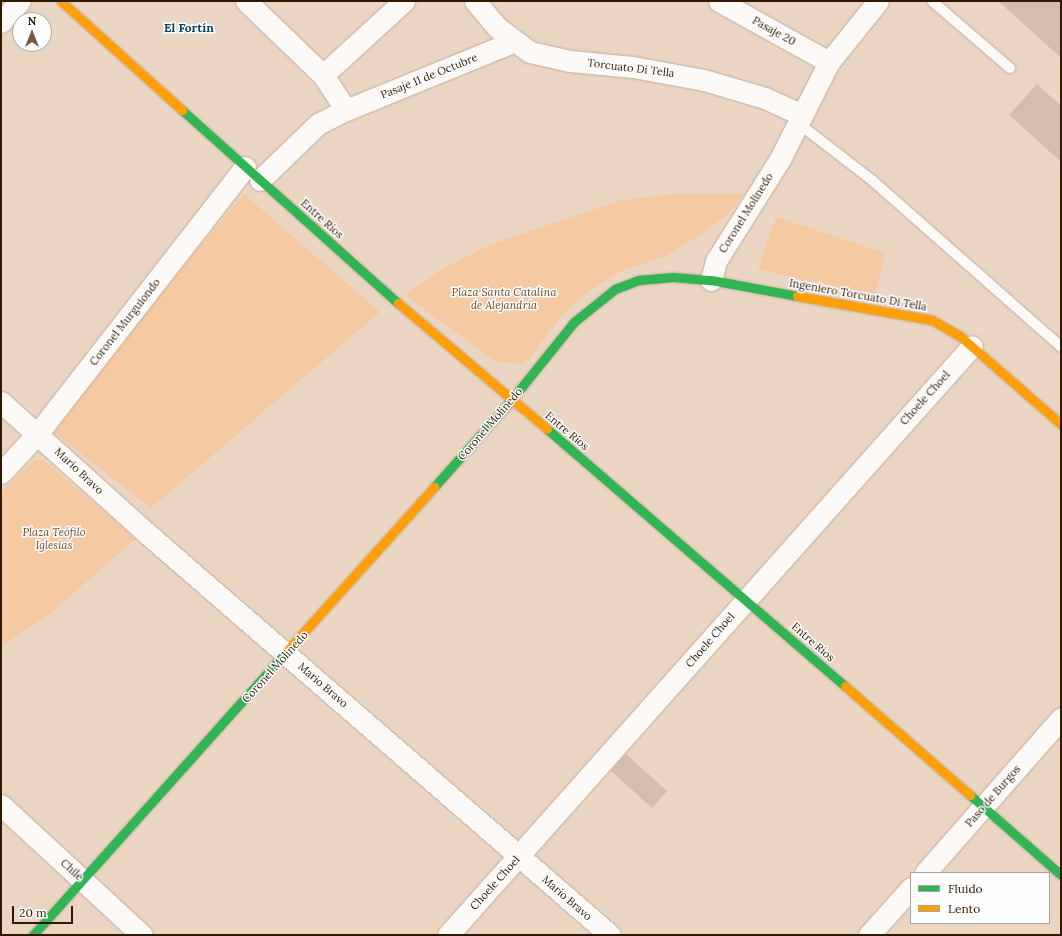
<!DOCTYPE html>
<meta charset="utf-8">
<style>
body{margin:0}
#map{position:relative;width:1062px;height:936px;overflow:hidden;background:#ebd6c4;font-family:Lora,serif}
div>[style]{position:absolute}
.green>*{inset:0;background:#f5c9a2}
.building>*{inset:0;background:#d4bdad}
.roads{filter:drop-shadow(0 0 1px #c3ae9b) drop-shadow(0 0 1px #c3ae9b)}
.lane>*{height:10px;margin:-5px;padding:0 5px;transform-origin:5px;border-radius:5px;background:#fcf9f6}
.street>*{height:21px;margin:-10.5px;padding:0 10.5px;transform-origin:10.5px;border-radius:10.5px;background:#fcf9f6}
.fast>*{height:9px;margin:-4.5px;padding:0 4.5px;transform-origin:4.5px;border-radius:4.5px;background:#30b455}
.slow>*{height:9px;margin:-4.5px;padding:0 4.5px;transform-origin:4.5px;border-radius:4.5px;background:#ff9f0a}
span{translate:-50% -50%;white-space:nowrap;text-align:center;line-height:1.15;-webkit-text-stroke:3px #fefefe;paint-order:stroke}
.street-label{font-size:11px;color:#301903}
.park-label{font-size:11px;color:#6e4825;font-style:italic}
.neighbourhood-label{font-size:12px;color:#0b4264;font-weight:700}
.frame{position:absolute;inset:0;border:2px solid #301903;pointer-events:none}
.legend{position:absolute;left:910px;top:872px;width:140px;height:52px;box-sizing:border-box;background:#fefefe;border:1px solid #aca29a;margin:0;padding:5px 7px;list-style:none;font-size:12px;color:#301903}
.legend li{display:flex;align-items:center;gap:8px;height:20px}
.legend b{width:20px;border:1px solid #aca29a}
.north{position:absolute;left:12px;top:12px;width:40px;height:40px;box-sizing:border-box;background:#fefefe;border:1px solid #aca29a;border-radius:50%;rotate:0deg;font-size:11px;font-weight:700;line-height:16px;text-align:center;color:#301903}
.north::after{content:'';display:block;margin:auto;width:14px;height:18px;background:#715b47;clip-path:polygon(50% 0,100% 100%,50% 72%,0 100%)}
.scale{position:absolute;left:12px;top:906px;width:61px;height:18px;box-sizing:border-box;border:2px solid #301903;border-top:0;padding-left:5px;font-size:12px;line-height:14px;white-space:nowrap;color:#301903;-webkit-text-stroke:3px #fefefe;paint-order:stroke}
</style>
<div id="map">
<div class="green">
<i style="clip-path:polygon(244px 194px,380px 312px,151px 508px,47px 427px)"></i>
<i style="clip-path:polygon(675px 194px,744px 194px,726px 216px,696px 238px,665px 256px,622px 271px,590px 290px,563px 314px,529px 359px,519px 364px,495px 361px,405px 295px,443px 269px,487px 246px,622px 200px)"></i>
<i style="clip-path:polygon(776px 217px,885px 253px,875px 296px,758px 269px)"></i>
<i style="clip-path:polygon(34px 460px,43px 460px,135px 539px,49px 615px,1px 645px,1px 492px)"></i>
</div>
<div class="building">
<i style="clip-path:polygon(998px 1px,1061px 1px,1061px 58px)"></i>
<i style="clip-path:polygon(1037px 84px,1061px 106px,1061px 162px,1009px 115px)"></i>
<i style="clip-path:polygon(626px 754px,667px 791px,652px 808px,611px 771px)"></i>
</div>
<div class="roads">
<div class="lane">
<i style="left:932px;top:1px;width:103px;rotate:40.7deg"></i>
<i style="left:798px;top:123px;width:95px;rotate:37.7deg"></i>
<i style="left:873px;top:181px;width:251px;rotate:41.4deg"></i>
</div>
<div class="street">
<i style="left:246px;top:1px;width:107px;rotate:43.9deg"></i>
<i style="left:475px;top:1px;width:35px;rotate:50deg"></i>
<i style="left:498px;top:28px;width:40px;rotate:37deg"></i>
<i style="left:530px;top:52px;width:41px;rotate:12.7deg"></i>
<i style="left:570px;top:61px;width:63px;rotate:5.4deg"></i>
<i style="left:633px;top:67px;width:72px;rotate:10.4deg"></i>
<i style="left:704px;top:80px;width:64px;rotate:16.4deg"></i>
<i style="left:765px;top:98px;width:41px;rotate:24.7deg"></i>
<i style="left:719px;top:1px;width:126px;rotate:29deg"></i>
<i style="left:1px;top:22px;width:28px;rotate:-48deg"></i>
<i style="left:346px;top:110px;width:180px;rotate:-22.2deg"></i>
<i style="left:260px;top:180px;width:81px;rotate:-44deg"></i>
<i style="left:318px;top:124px;width:31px;rotate:-27deg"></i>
<i style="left:346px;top:110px;width:42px;rotate:-123.3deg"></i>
<i style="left:323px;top:75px;width:110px;rotate:-42.4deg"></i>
<i style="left:711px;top:280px;width:20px;rotate:-75deg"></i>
<i style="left:716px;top:261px;width:120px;rotate:-57.9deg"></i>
<i style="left:780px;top:159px;width:109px;rotate:-63.2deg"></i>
<i style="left:829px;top:62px;width:78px;rotate:-51.2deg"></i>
<i style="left:1px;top:402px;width:191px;rotate:42deg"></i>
<i style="left:143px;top:530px;width:618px;rotate:40.93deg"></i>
<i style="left:1px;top:473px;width:54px;rotate:-47.2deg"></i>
<i style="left:38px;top:433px;width:337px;rotate:-52.1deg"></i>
<i style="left:1px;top:805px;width:192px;rotate:42.7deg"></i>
<i style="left:925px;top:873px;width:206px;rotate:-48.7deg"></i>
<i style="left:448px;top:935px;width:788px;rotate:-48.34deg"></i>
<i style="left:869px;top:935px;width:63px;rotate:-48.2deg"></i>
</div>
<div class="fast">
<i style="left:182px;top:110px;width:290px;rotate:41.8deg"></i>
<i style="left:547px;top:429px;width:394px;rotate:40.8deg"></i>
<i style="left:434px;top:487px;width:118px;rotate:-48.4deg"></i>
<i style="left:512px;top:399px;width:99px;rotate:-51.2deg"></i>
<i style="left:574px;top:322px;width:53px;rotate:-38.8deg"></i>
<i style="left:615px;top:289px;width:26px;rotate:-21deg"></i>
<i style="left:639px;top:280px;width:34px;rotate:-5deg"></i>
<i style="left:673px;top:277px;width:38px;rotate:5deg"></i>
<i style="left:711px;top:280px;width:87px;rotate:10.5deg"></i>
<i style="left:970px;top:795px;width:121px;rotate:41.3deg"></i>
<i style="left:33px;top:935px;width:380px;rotate:-48.2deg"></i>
</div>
<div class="slow">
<i style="left:61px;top:1px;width:163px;rotate:42deg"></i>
<i style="left:797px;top:296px;width:137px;rotate:10.1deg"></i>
<i style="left:932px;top:320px;width:32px;rotate:30deg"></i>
<i style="left:960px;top:336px;width:134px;rotate:41.1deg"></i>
<i style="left:398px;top:303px;width:195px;rotate:40.2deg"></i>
<i style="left:286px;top:652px;width:222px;rotate:-48.1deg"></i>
<i style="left:845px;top:686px;width:166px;rotate:41.1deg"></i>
</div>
</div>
<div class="street-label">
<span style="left:774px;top:31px;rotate:29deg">Pasaje 20</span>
<span style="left:631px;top:68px;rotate:7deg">Torcuato Di Tella</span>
<span style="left:429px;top:76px;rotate:-22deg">Pasaje 11 de Octubre</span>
<span style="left:746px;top:213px;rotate:-58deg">Coronel Molinedo</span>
<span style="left:322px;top:219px;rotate:42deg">Entre Ríos</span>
<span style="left:858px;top:295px;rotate:10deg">Ingeniero Torcuato Di Tella</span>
<span style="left:125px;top:322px;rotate:-52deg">Coronel Murguiondo</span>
<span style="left:925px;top:398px;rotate:-48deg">Choele Choel</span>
<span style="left:490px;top:424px;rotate:-49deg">Coronel Molinedo</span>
<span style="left:567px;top:431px;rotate:40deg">Entre Ríos</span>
<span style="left:79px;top:471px;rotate:43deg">Mario Bravo</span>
<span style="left:710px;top:640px;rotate:-49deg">Choele Choel</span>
<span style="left:813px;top:642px;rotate:41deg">Entre Ríos</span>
<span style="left:275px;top:667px;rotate:-48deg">Coronel Molinedo</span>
<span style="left:323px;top:685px;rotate:41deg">Mario Bravo</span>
<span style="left:993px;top:796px;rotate:-49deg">Paso de Burgos</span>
<span style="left:72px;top:870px;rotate:42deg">Chile</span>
<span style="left:495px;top:883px;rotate:-48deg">Choele Choel</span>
<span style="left:567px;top:898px;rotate:41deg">Mario Bravo</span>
</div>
<div class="park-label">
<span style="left:504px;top:299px">Plaza Santa Catalina<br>de Alejandría</span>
<span style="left:54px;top:539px">Plaza Teófilo<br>Iglesias</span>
</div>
<div class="neighbourhood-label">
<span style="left:189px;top:28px">El Fortín</span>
</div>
<div class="frame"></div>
<ul class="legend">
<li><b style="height:5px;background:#30b455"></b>Fluido</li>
<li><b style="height:5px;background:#ff9f0a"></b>Lento</li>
</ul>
<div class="north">N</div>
<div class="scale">20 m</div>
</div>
